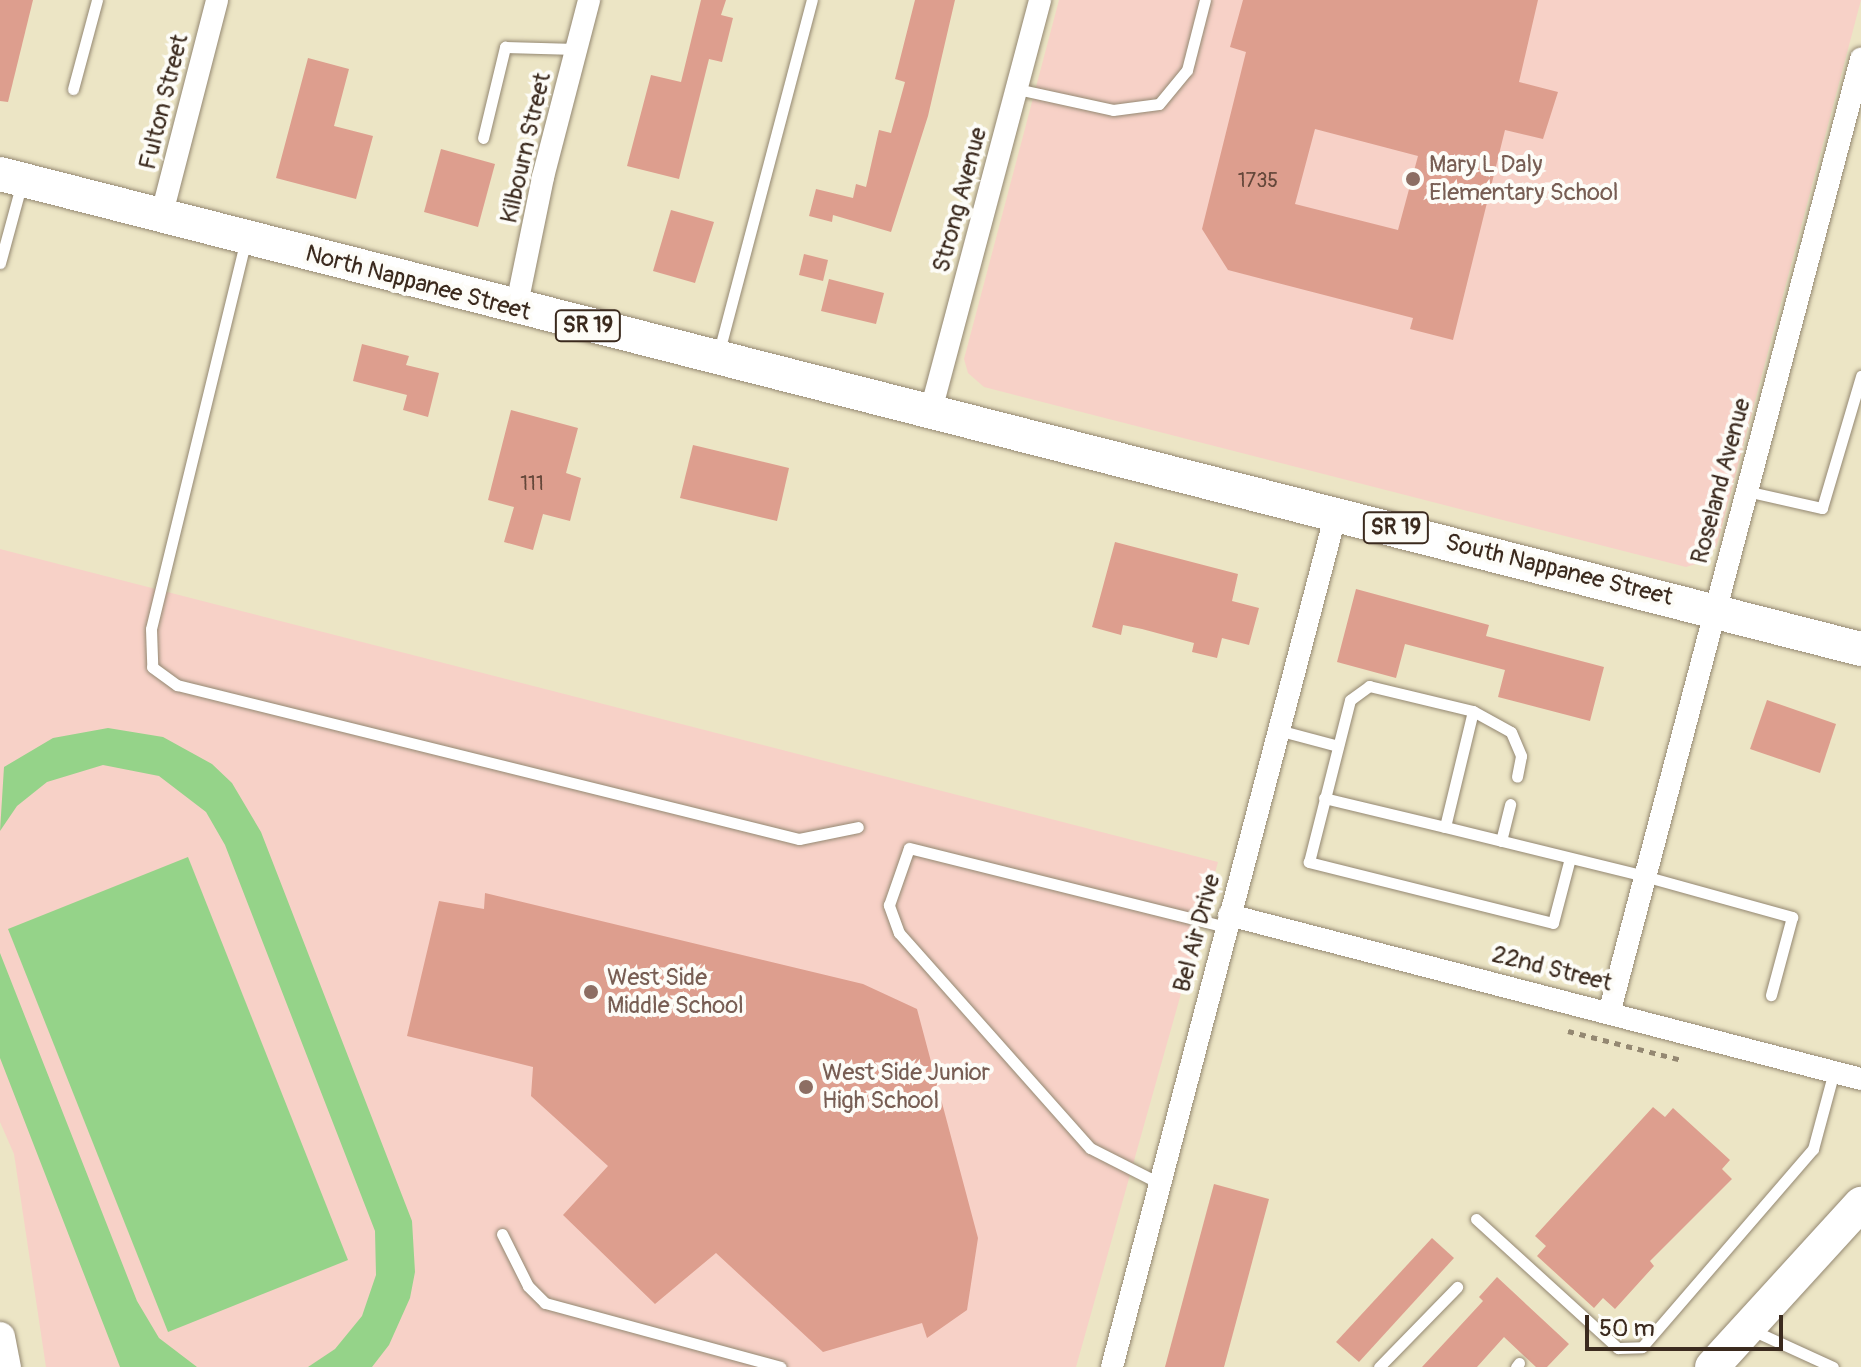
<!DOCTYPE html>
<style>
body{margin:0}
#map{position:relative;width:1861px;height:1367px;overflow:hidden;background:#ece5c5;font-family:Pangolin,sans-serif}
div>[style]{position:absolute}
.built>*{inset:0;background:#f7d1c7}
.green>*{inset:0;background:#95d389}
.building>*{inset:0;background:#dd9e8e}
.path>*{height:5px;margin-top:-2.5px;transform-origin:0;background:repeating-linear-gradient(90deg,#948872 0 6px,transparent 0 12px)}
.roads{filter:drop-shadow(0 0 2px #948872) drop-shadow(0 0 2px #948872)}
.service>*{height:11px;margin:-5.5px;padding:0 5.5px;transform-origin:5.5px;border-radius:5.5px;background:#fff}
.minor>*{height:22px;margin:-11px;padding:0 11px;transform-origin:11px;border-radius:11px;background:#fff}
.secondary>*{height:30px;margin:-15px;padding:0 15px;transform-origin:15px;border-radius:15px;background:#fff}
.primary>*{height:34px;margin:-17px;padding:0 17px;transform-origin:17px;border-radius:17px;background:#fff}
.dots>*{width:22px;height:22px;translate:-50% -50%;box-sizing:border-box;border:4px solid #fdfcf7;border-radius:50%}
span{translate:-50% -50%;white-space:nowrap;text-align:center;line-height:1.15;-webkit-text-stroke:8px #fdfcf7;paint-order:stroke}
.number-label{font-size:20px;color:#64473a}
.number-label span{-webkit-text-stroke-width:0}
.shield-label span{padding:2px 6px;background:#fdfcf7;border:2px solid;border-radius:6px;-webkit-text-stroke-width:0}
.shield-label{font-size:22px;color:#3b2a1e;font-weight:700}
.street-label{font-size:24px;color:#3b2a1e}
.education-label{font-size:24px;color:#785e54}
.left{translate:0 -50%;text-align:left}
.scale{position:absolute;left:1585px;top:1315px;width:198px;height:36px;box-sizing:border-box;border:4px solid #3b2a1e;border-top:0;padding-left:10px;font-size:24px;line-height:28px;white-space:nowrap;color:#3b2a1e;-webkit-text-stroke:6px #fdfcf7;paint-order:stroke}
</style>
<div id="map">
<div class="built">
<i style="clip-path:polygon(1059px 0,1861px 0,1717px 545px,1706px 561px,1686px 567px,984px 387px,968px 373px,964px 359px)"></i>
<i style="clip-path:polygon(0 549px,1218px 862px,1076px 1367px,46px 1367px,14px 1154px,0 1122px)"></i>
</div>
<div class="green">
<i style="clip-path:polygon(108px 728px,163px 737px,212px 764px,232px 783px,261px 832px,412px 1221px,415px 1272px,410px 1298px,389px 1345px,372px 1367px,308px 1367px,335px 1349px,362px 1316px,376px 1275px,375px 1231px,225px 845px,206px 812px,159px 776px,103px 765px,47px 782px,17px 806px,0 831px,4px 767px,53px 738px)"></i>
<i style="clip-path:polygon(188px 857px,348px 1260px,168px 1332px,8px 929px)"></i>
<i style="clip-path:polygon(0 953px,137px 1301px,159px 1338px,197px 1367px,120px 1367px,0 1058px)"></i>
</div>
<div class="building">
<i style="clip-path:polygon(0 0,33px 0,8px 102px,0 101px)"></i>
<i style="clip-path:polygon(701px 0,726px 0,721px 15px,733px 18px,722px 62px,709px 59px,679px 179px,627px 166px,651px 75px,681px 82px)"></i>
<i style="clip-path:polygon(915px 0,955px 0,928px 116px,891px 232px,833px 215px,832px 222px,809px 216px,816px 189px,853px 198px,856px 184px,866px 187px,879px 130px,891px 133px,905px 82px,895px 79px)"></i>
<i style="clip-path:polygon(evenodd,1243px 0,1538px 0,1519px 82px,1558px 92px,1543px 139px,1505px 130px,1453px 340px,1410px 329px,1413px 318px,1228px 270px,1202px 229px,1246px 52px,1230px 47px,1243px 0,1315px 129px,1418px 156px,1398px 230px,1295px 204px,1315px 129px)"></i>
<i style="clip-path:polygon(308px 58px,349px 69px,334px 126px,373px 136px,356px 199px,276px 178px)"></i>
<i style="clip-path:polygon(441px 149px,495px 164px,478px 227px,424px 212px)"></i>
<i style="clip-path:polygon(671px 210px,714px 222px,695px 283px,653px 271px)"></i>
<i style="clip-path:polygon(804px 254px,828px 260px,823px 281px,799px 275px)"></i>
<i style="clip-path:polygon(829px 279px,884px 293px,876px 324px,821px 311px)"></i>
<i style="clip-path:polygon(362px 344px,409px 356px,406px 365px,439px 373px,428px 417px,403px 410px,407px 395px,353px 381px)"></i>
<i style="clip-path:polygon(511px 410px,578px 428px,566px 473px,581px 478px,570px 521px,543px 514px,533px 550px,504px 542px,514px 507px,488px 500px)"></i>
<i style="clip-path:polygon(693px 445px,789px 468px,777px 521px,680px 498px)"></i>
<i style="clip-path:polygon(1115px 542px,1238px 574px,1232px 601px,1259px 608px,1249px 645px,1222px 638px,1217px 658px,1192px 652px,1194px 643px,1142px 629px,1123px 625px,1121px 635px,1092px 627px)"></i>
<i style="clip-path:polygon(1356px 589px,1489px 625px,1486px 636px,1604px 667px,1590px 721px,1498px 697px,1505px 670px,1405px 644px,1396px 678px,1337px 662px)"></i>
<i style="clip-path:polygon(1767px 700px,1836px 724px,1820px 773px,1750px 749px)"></i>
<i style="clip-path:polygon(485px 893px,863px 984px,917px 1009px,978px 1238px,967px 1310px,927px 1338px,922px 1323px,823px 1352px,716px 1253px,655px 1304px,563px 1215px,608px 1166px,531px 1096px,533px 1067px,407px 1036px,439px 901px,484px 909px)"></i>
<i style="clip-path:polygon(1653px 1107px,1665px 1117px,1673px 1108px,1730px 1160px,1722px 1169px,1732px 1179px,1650px 1261px,1654px 1266px,1615px 1309px,1603px 1298px,1594px 1308px,1537px 1256px,1546px 1246px,1535px 1236px)"></i>
<i style="clip-path:polygon(1214px 1184px,1269px 1199px,1224px 1367px,1165px 1367px)"></i>
<i style="clip-path:polygon(1432px 1238px,1454px 1258px,1359px 1362px,1336px 1342px)"></i>
<i style="clip-path:polygon(1497px 1277px,1569px 1344px,1547px 1367px,1536px 1367px,1504px 1337px,1477px 1367px,1422px 1367px,1483px 1301px,1479px 1297px)"></i>
</div>
<div class="path">
<i style="left:1568px;top:1031px;width:118px;rotate:14.3deg"></i>
</div>
<div class="roads">
<div class="service">
<i style="left:73px;top:89px;width:92px;rotate:-74.9deg"></i>
<i style="left:1017px;top:89px;width:98px;rotate:12.3deg"></i>
<i style="left:1113px;top:110px;width:46px;rotate:-7.4deg"></i>
<i style="left:1159px;top:104px;width:44px;rotate:-50.5deg"></i>
<i style="left:1187px;top:70px;width:72px;rotate:-75.6deg"></i>
<i style="left:483px;top:138px;width:94px;rotate:-76.4deg"></i>
<i style="left:505px;top:47px;width:71px;rotate:1.6deg"></i>
<i style="left:246px;top:239px;width:401px;rotate:103.7deg"></i>
<i style="left:151px;top:629px;width:38px;rotate:88deg"></i>
<i style="left:152px;top:667px;width:31px;rotate:36deg"></i>
<i style="left:177px;top:685px;width:641px;rotate:13.91deg"></i>
<i style="left:799px;top:839px;width:60px;rotate:-11.5deg"></i>
<i style="left:0;top:263px;width:84px;rotate:-74.8deg"></i>
<i style="left:718px;top:355px;width:367px;rotate:-75.2deg"></i>
<i style="left:1746px;top:491px;width:78px;rotate:12.6deg"></i>
<i style="left:1822px;top:508px;width:138px;rotate:-73.5deg"></i>
<i style="left:1473px;top:711px;width:43px;rotate:28.9deg"></i>
<i style="left:1511px;top:732px;width:26px;rotate:67deg"></i>
<i style="left:1521px;top:756px;width:21px;rotate:101deg"></i>
<i style="left:1278px;top:730px;width:62px;rotate:14.9deg"></i>
<i style="left:1324px;top:798px;width:124px;rotate:13.5deg"></i>
<i style="left:1501px;top:841px;width:38px;rotate:-76deg"></i>
<i style="left:1570px;top:858px;width:67px;rotate:104.7deg"></i>
<i style="left:1553px;top:923px;width:252px;rotate:-166deg"></i>
<i style="left:1309px;top:862px;width:167px;rotate:-75.8deg"></i>
<i style="left:1350px;top:700px;width:24px;rotate:-36deg"></i>
<i style="left:1369px;top:686px;width:107px;rotate:13.5deg"></i>
<i style="left:1473px;top:711px;width:119px;rotate:103.6deg"></i>
<i style="left:1445px;top:827px;width:205px;rotate:13.8deg"></i>
<i style="left:1644px;top:876px;width:154px;rotate:15.5deg"></i>
<i style="left:1792px;top:917px;width:81px;rotate:105.1deg"></i>
<i style="left:1159px;top:1183px;width:77px;rotate:-153.1deg"></i>
<i style="left:1090px;top:1148px;width:288px;rotate:-131.6deg"></i>
<i style="left:899px;top:933px;width:30px;rotate:-110deg"></i>
<i style="left:889px;top:905px;width:60px;rotate:-70.7deg"></i>
<i style="left:909px;top:848px;width:326px;rotate:14deg"></i>
<i style="left:1476px;top:1219px;width:192px;rotate:42.3deg"></i>
<i style="left:1618px;top:1348px;width:24px;rotate:-2deg"></i>
<i style="left:1642px;top:1347px;width:262px;rotate:-49.2deg"></i>
<i style="left:1813px;top:1149px;width:81px;rotate:-74.9deg"></i>
<i style="left:502px;top:1234px;width:58px;rotate:63.4deg"></i>
<i style="left:528px;top:1286px;width:24px;rotate:45deg"></i>
<i style="left:545px;top:1303px;width:244px;rotate:15.2deg"></i>
<i style="left:1752px;top:1330px;width:89px;rotate:24.6deg"></i>
<i style="left:1379px;top:1367px;width:112px;rotate:-45.7deg"></i>
<i style="left:1516px;top:1367px;width:5px;rotate:-53deg"></i>
</div>
<div class="minor">
<i style="left:161px;top:217px;width:224px;rotate:-75.5deg"></i>
<i style="left:516px;top:309px;width:135px;rotate:-78.4deg"></i>
<i style="left:543px;top:177px;width:183px;rotate:-75.4deg"></i>
<i style="left:930px;top:414px;width:428px;rotate:-75.1deg"></i>
<i style="left:1229px;top:915px;width:653px;rotate:14.55deg"></i>
<i style="left:1610px;top:1010px;width:984px;rotate:-75.21deg"></i>
<i style="left:1112px;top:1367px;width:883px;rotate:-75.3deg"></i>
</div>
<div class="secondary">
<i style="left:0;top:1337px;width:31px;rotate:79deg"></i>
</div>
<div class="primary">
<i style="left:0;top:174px;width:1921px;rotate:14.32deg"></i>
<i style="left:1712px;top:1367px;width:221px;rotate:-47.6deg"></i>
</div>
</div>
<div class="dots">
<i style="left:1413px;top:179px;background:#8d6e63"></i>
<i style="left:591px;top:992px;background:#8d6e63"></i>
<i style="left:806px;top:1087px;background:#8d6e63"></i>
</div>
<div class="number-label">
<span style="left:1258px;top:180px">1735</span>
<span style="left:532px;top:483px">111</span>
</div>
<div class="shield-label">
<span style="left:588px;top:326px">SR 19</span>
<span style="left:1396px;top:528px">SR 19</span>
</div>
<div class="street-label">
<span style="left:164px;top:102px;rotate:-76deg">Fulton Street</span>
<span style="left:526px;top:148px;rotate:-77deg">Kilbourn Street</span>
<span style="left:960px;top:200px;rotate:-75deg">Strong Avenue</span>
<span style="left:418px;top:283px;rotate:15deg">North Nappanee Street</span>
<span style="left:1721px;top:481px;rotate:-75deg">Roseland Avenue</span>
<span style="left:1559px;top:570px;rotate:14deg">South Nappanee Street</span>
<span style="left:1197px;top:933px;rotate:-75deg">Bel Air Drive</span>
<span style="left:1552px;top:969px;rotate:14deg">22nd Street</span>
</div>
<div class="education-label">
<span class="left" style="left:1429px;top:179px">Mary L Daly<br>Elementary School</span>
<span class="left" style="left:607px;top:992px">West Side<br>Middle School</span>
<span class="left" style="left:822px;top:1087px">West Side Junior<br>High School</span>
</div>
<div class="scale">50 m</div>
</div>
